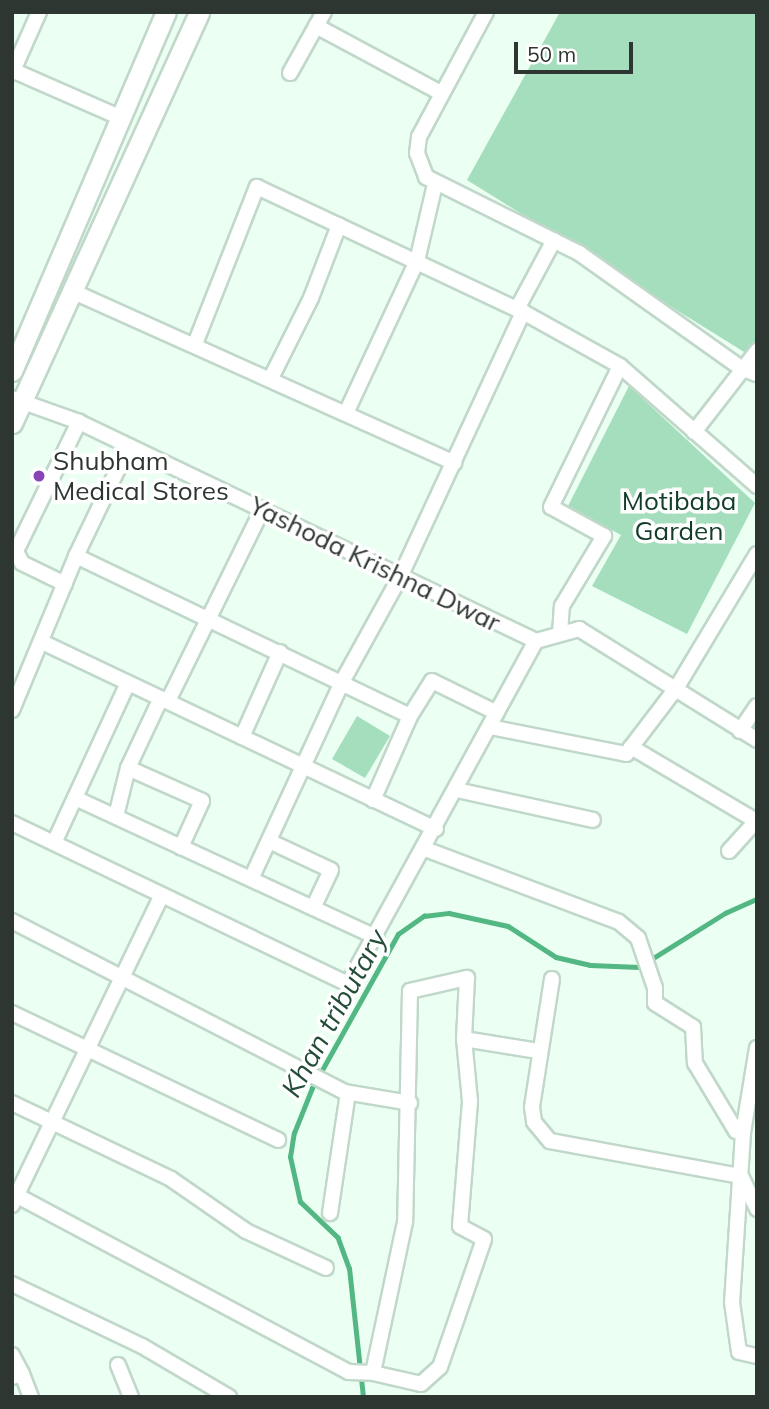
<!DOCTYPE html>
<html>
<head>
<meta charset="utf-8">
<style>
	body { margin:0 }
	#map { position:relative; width:769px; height:1409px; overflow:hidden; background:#ebfff2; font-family:Mulish,sans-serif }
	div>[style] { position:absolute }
	.green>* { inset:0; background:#a4debc }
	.stream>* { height:4.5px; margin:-2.25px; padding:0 2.25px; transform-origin:2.25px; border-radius:2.25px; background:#53b784 }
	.roads { filter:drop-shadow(2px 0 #c0d8c9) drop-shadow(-2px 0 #c0d8c9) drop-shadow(0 2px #c0d8c9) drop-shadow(0 -2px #c0d8c9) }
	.street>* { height:14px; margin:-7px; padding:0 7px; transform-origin:7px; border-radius:7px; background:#fff }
	.secondary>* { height:19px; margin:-9.5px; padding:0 9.5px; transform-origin:9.5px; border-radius:9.5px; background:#fff }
	.dots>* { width:19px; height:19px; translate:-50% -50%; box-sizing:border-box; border:4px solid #fff; border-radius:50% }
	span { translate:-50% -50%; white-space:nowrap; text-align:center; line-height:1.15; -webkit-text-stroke:7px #fff; paint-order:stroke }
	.poi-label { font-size:26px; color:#2d3631 }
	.left { translate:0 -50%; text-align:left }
	.park-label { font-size:26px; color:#123d28 }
	.street-label { font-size:26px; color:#2d3631 }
	.water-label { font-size:28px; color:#244d37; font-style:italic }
	.frame { position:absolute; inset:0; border:14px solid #2d3631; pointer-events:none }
	.scale { position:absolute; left:514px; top:42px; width:119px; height:32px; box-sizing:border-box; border:4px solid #2d3631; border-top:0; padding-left:9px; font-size:21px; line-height:24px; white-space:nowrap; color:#2d3631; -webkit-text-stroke:5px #fff; paint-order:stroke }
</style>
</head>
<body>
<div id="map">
	<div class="green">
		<div style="clip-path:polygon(560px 12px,757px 12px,757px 360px,467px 180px)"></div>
		<div style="clip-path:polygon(629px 386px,755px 503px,687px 634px,592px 586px,621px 535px,568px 506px)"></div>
		<div style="clip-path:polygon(357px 716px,390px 736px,365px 778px,332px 759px)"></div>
	</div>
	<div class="stream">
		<div style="left:363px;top:1397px;width:129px;rotate:-96.2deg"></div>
		<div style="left:349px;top:1269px;width:33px;rotate:-110deg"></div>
		<div style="left:338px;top:1238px;width:52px;rotate:-136.5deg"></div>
		<div style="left:300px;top:1202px;width:46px;rotate:-102.5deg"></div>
		<div style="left:290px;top:1157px;width:24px;rotate:-81deg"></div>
		<div style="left:294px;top:1133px;width:48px;rotate:-68.2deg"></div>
		<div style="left:312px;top:1088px;width:176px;rotate:-60.8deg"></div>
		<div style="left:398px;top:934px;width:32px;rotate:-35deg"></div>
		<div style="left:424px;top:916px;width:25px;rotate:-7deg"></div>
		<div style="left:449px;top:913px;width:60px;rotate:12.4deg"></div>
		<div style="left:508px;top:926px;width:57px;rotate:32.9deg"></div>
		<div style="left:556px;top:957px;width:35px;rotate:13deg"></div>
		<div style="left:590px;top:965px;width:49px;rotate:2.3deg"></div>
		<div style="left:639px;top:967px;width:102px;rotate:-32.1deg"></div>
		<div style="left:725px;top:913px;width:35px;rotate:-24deg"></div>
	</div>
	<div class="roads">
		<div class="street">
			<div style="left:486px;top:12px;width:142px;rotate:118.2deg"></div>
			<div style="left:419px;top:137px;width:16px;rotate:97deg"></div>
			<div style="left:417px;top:153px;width:26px;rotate:69deg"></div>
			<div style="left:426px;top:177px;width:171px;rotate:26.4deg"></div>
			<div style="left:579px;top:253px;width:199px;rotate:35.4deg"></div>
			<div style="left:741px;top:368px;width:17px;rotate:21deg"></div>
			<div style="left:316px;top:26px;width:142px;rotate:28.2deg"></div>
			<div style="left:12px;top:70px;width:117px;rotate:23.7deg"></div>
			<div style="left:12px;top:73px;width:67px;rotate:-66.1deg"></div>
			<div style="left:290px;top:73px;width:70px;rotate:-60.9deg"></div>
			<div style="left:74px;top:292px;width:417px;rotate:24.2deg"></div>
			<div style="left:517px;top:309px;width:78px;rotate:-61.8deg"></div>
			<div style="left:195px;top:344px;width:169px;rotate:-68.5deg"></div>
			<div style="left:257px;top:187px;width:294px;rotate:25.2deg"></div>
			<div style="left:523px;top:312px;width:111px;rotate:29.1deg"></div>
			<div style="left:620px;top:366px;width:182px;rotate:41.2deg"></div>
			<div style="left:271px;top:378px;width:89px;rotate:-63.4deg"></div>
			<div style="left:311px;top:298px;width:78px;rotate:-69deg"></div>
			<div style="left:12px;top:398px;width:71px;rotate:19.7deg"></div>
			<div style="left:79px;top:422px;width:507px;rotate:25.6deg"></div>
			<div style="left:347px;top:411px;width:166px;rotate:-65deg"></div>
			<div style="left:417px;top:261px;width:79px;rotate:-76.8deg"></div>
			<div style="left:694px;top:432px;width:103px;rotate:-52.1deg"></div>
			<div style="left:76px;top:556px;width:370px;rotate:25.6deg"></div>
			<div style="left:65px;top:584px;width:48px;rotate:-154deg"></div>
			<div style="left:22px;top:563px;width:13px;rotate:-117deg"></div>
			<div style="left:16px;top:551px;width:144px;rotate:-64deg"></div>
			<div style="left:560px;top:633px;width:27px;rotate:-86deg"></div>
			<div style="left:562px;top:606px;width:82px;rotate:-59deg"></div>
			<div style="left:604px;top:536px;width:60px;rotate:-151.3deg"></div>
			<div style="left:551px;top:507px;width:157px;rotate:-63.9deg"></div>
			<div style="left:42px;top:642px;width:436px;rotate:25.4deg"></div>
			<div style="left:168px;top:701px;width:213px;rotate:-63.8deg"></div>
			<div style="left:12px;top:710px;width:167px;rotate:-67.4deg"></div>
			<div style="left:76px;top:556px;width:122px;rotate:-64.3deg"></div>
			<div style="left:490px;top:727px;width:139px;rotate:11.2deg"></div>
			<div style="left:626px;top:754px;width:84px;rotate:-52.7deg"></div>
			<div style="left:677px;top:687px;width:155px;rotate:-59deg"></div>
			<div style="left:740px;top:731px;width:30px;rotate:-56deg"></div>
			<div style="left:242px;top:737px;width:93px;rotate:-65.9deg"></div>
			<div style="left:631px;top:747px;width:145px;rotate:30.6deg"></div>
			<div style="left:128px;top:768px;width:81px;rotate:24deg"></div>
			<div style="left:202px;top:801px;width:51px;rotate:114.5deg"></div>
			<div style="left:457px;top:790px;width:139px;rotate:12.4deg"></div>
			<div style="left:75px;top:798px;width:332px;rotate:24.8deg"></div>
			<div style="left:373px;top:800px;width:92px;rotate:-66.2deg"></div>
			<div style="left:410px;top:716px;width:41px;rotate:-57.8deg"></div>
			<div style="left:432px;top:681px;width:72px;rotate:26.2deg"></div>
			<div style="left:116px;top:816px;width:49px;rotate:-76deg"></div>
			<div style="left:128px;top:768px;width:77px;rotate:-64.8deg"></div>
			<div style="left:12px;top:823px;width:373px;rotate:25.6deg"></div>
			<div style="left:348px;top:984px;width:391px;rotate:-61.3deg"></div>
			<div style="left:536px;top:641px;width:45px;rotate:-15.6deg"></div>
			<div style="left:579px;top:629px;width:210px;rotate:31.9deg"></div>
			<div style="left:269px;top:841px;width:68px;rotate:25.1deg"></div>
			<div style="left:331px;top:870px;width:42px;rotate:115.3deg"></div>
			<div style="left:54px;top:843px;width:176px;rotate:-65.2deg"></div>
			<div style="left:425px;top:849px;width:207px;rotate:20.6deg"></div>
			<div style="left:619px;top:922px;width:25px;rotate:40deg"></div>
			<div style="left:638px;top:938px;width:53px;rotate:71.2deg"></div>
			<div style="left:655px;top:988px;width:15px;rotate:90deg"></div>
			<div style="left:655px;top:1003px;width:45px;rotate:32.3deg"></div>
			<div style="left:693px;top:1027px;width:36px;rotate:87deg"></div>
			<div style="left:695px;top:1063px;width:79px;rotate:58.9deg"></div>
			<div style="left:736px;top:1131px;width:7px;rotate:16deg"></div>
			<div style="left:729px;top:851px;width:42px;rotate:-47.9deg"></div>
			<div style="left:251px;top:879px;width:217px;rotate:-65.2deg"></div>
			<div style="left:342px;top:682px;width:122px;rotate:-61.1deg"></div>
			<div style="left:401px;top:575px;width:290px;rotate:-65.1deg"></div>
			<div style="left:12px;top:921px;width:374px;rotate:27.2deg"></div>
			<div style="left:345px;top:1092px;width:66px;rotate:9.6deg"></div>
			<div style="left:552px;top:979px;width:130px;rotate:98.9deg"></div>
			<div style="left:532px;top:1107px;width:15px;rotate:82deg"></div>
			<div style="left:534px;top:1122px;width:25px;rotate:50deg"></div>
			<div style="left:550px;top:1141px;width:194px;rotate:10.4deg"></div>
			<div style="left:741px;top:1176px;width:37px;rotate:64deg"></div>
			<div style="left:12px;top:1013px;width:295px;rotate:25.5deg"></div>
			<div style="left:464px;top:1039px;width:75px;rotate:9.2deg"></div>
			<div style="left:757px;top:1048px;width:86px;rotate:99.4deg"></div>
			<div style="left:743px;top:1133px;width:169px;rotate:93.7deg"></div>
			<div style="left:732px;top:1302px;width:50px;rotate:82deg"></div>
			<div style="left:739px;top:1352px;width:18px;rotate:13deg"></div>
			<div style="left:12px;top:1103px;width:176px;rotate:25.5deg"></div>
			<div style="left:171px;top:1179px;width:91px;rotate:34.7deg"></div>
			<div style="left:246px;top:1231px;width:88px;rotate:24.8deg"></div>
			<div style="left:12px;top:1193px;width:381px;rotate:28deg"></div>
			<div style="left:348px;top:1372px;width:25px;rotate:2deg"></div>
			<div style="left:373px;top:1373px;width:49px;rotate:12.9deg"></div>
			<div style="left:421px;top:1384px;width:25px;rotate:-42deg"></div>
			<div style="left:440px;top:1367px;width:135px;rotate:-71deg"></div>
			<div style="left:484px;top:1239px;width:27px;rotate:-152deg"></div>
			<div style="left:460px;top:1226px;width:125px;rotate:-85.4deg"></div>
			<div style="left:470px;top:1101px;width:62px;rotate:-95.5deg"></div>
			<div style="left:464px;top:1039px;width:61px;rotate:-87.2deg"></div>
			<div style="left:467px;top:978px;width:58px;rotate:167.2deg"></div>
			<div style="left:410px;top:991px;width:231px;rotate:91.2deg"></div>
			<div style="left:405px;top:1222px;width:154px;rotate:102deg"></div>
			<div style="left:12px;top:1205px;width:344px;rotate:-64.2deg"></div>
			<div style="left:330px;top:1213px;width:121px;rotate:-81.5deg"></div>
			<div style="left:12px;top:1284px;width:144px;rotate:25.5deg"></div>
			<div style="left:142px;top:1346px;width:101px;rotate:30.4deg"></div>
			<div style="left:12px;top:1355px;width:21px;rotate:62deg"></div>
			<div style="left:118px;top:1365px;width:35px;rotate:68deg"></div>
			<div style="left:12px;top:1377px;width:10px;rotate:-17deg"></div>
			<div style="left:22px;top:1374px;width:25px;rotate:69deg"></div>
		</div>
		<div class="secondary">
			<div style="left:12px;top:371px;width:391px;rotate:-66.8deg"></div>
			<div style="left:12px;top:423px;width:452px;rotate:-65.5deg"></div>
		</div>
	</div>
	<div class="dots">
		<div style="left:39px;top:476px;background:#8945b8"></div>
	</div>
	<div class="poi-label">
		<span class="left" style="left:53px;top:476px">Shubham<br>Medical Stores</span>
	</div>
	<div class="park-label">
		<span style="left:679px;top:516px">Motibaba<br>Garden</span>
	</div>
	<div class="street-label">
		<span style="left:375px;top:564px;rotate:26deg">Yashoda Krishna Dwar</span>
	</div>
	<div class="water-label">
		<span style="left:334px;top:1013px;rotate:-61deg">Khan tributary</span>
	</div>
	<div class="frame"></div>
	<div class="scale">50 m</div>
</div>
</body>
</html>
